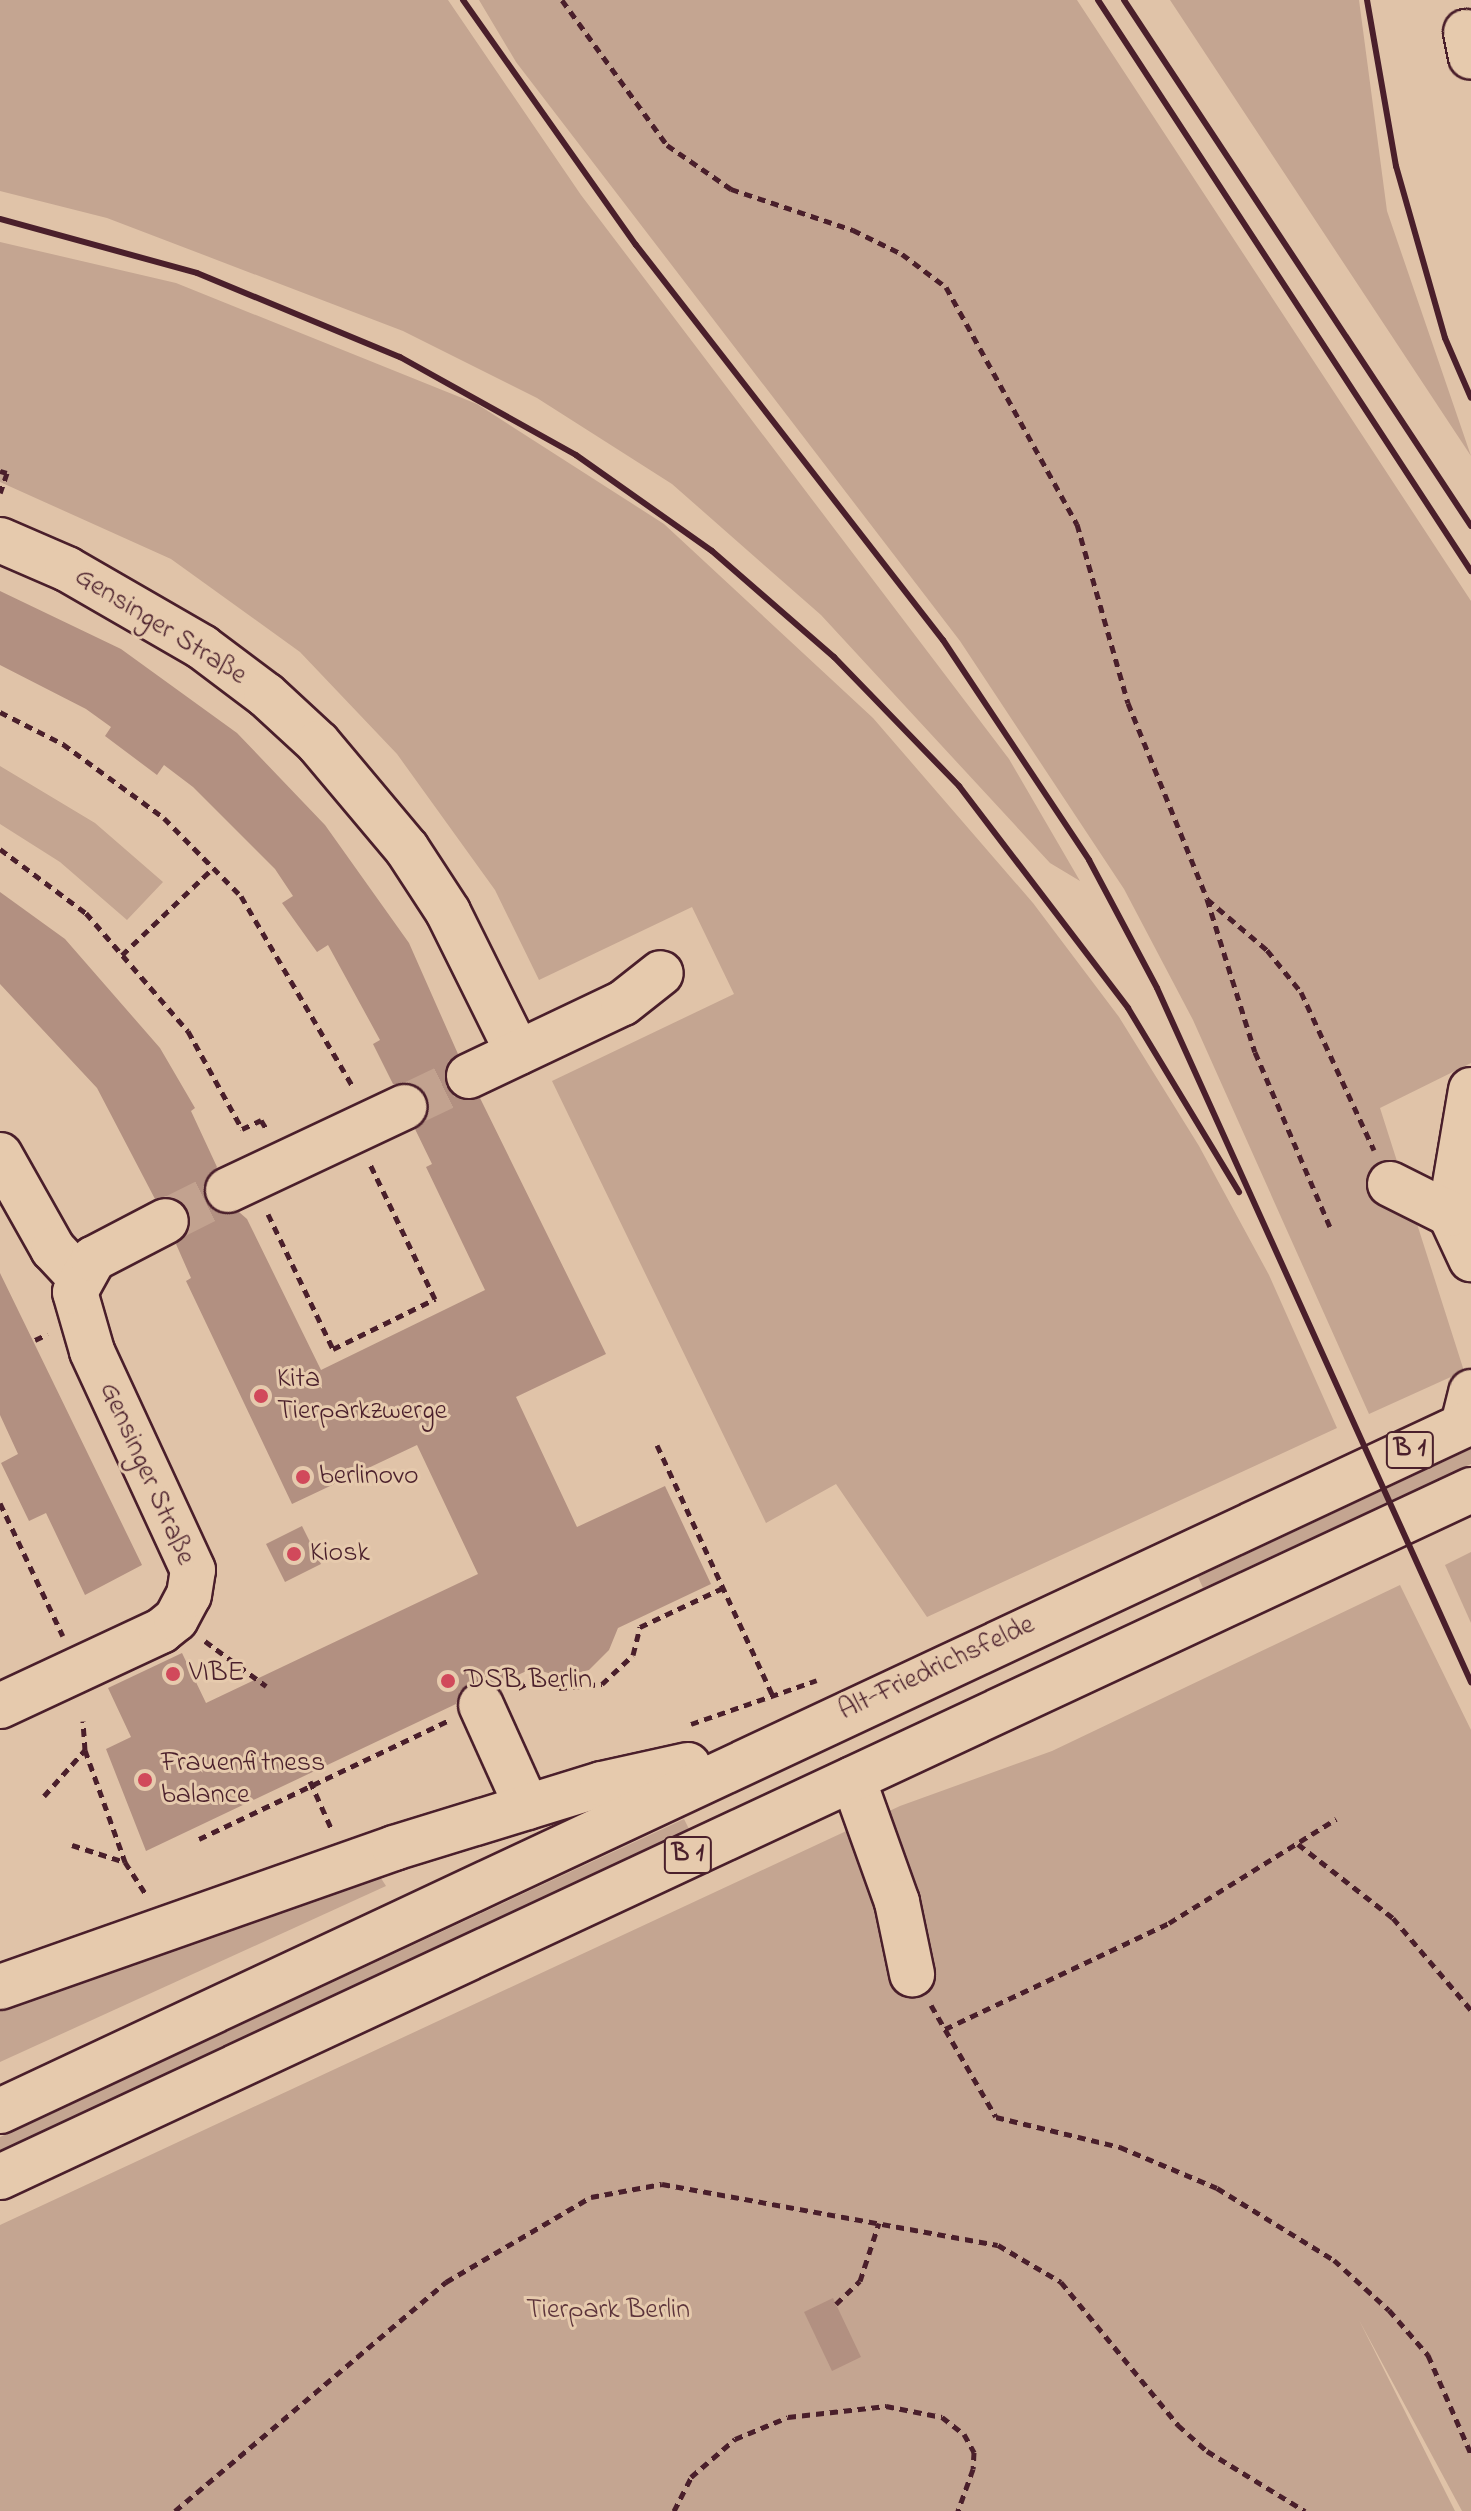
<!DOCTYPE html>
<html>
<head>
<meta charset="utf-8">
<style>
	body { margin:0 }
	#map { position:relative; width:1471px; height:2511px; overflow:hidden; background:#e0c3a8; font-family:"Indie Flower",sans-serif }
	div>[style] { position:absolute }
	.green>* { inset:0; background:#c4a591 }
	.building>* { inset:0; background:#b29081 }
	.minor-tunnel>* { height:44px; margin-top:-22px; transform-origin:0; background:repeating-linear-gradient(90deg,#c2a28f 0 44px,transparent 0 66px) }
	.path>* { height:5px; margin-top:-2.5px; transform-origin:0; background:repeating-linear-gradient(90deg,#4a1f2b 0 8px,transparent 0 14px) }
	.roads { filter:drop-shadow(2px 0 #4a1f2b) drop-shadow(-2px 0 #4a1f2b) drop-shadow(0 2px #4a1f2b) drop-shadow(0 -2px #4a1f2b) }
	.minor>* { height:44px; margin:-22px; padding:0 22px; transform-origin:22px; border-radius:22px; background:#e6caad }
	.major>* { height:44px; margin:-22px; padding:0 22px; transform-origin:22px; border-radius:22px; background:#e6caad }
	.rail>* { height:6px; margin:-3px; padding:0 3px; transform-origin:3px; border-radius:3px; background:#4a1f2b }
	.dots>* { width:22px; height:22px; translate:-50% -50%; box-sizing:border-box; border:4px solid #e6caad; border-radius:50% }
	span { translate:-50% -50%; white-space:nowrap; text-align:center; line-height:1.15; -webkit-text-stroke:6px #e6caad; paint-order:stroke }
	.shield-label span { padding:2px 6px; background:#e6caad; border:2px solid; border-radius:6px; -webkit-text-stroke-width:0 }
	.shield-label { font-size:26px; color:#4a1f2b; font-weight:700 }
	.street-label { font-size:28px; color:#4a1f2b }
	.poi-label { font-size:28px; color:#4a1f2b }
	.left { translate:0 -50%; text-align:left }
	.park-label { font-size:28px; color:#5c333a }
</style>
</head>
<body>
<div id="map">
	<div class="green">
		<div style="clip-path:polygon(0 0,448px 0,581px 195px,1009px 759px,1080px 881px,1050px 863px,821px 615px,672px 484px,537px 398px,403px 331px,107px 218px,0 191px)"></div>
		<div style="clip-path:polygon(479px 0,1077px 0,1471px 601px,1471px 1063px,1380px 1108px,1464px 1371px,1369px 1414px,1193px 1020px,1124px 889px,960px 641px,516px 62px)"></div>
		<div style="clip-path:polygon(1170px 0,1359px 0,1387px 211px,1471px 456px)"></div>
		<div style="clip-path:polygon(0 242px,176px 283px,477px 404px,664px 524px,873px 718px,1033px 903px,1119px 1017px,1199px 1146px,1269px 1275px,1337px 1428px,927px 1617px,836px 1484px,766px 1523px,552px 1081px,734px 994px,692px 907px,539px 980px,495px 890px,397px 754px,300px 652px,171px 559px,0 482px)"></div>
		<div style="clip-path:polygon(0 766px,95px 823px,163px 882px,127px 920px,60px 862px,0 824px)"></div>
		<div style="clip-path:polygon(1471px 1449px,1471px 1464px,1203px 1588px,1198px 1577px)"></div>
		<div style="clip-path:polygon(1471px 1552px,1471px 1623px,1445px 1565px)"></div>
		<div style="clip-path:polygon(1400px 1585px,1471px 1730px,1471px 2511px,1462px 2511px,1359px 2320px,1455px 2511px,0 2511px,0 2225px,900px 1806px,1052px 1751px)"></div>
		<div style="clip-path:polygon(684px 1819px,689px 1829px,0 2151px,0 2137px)"></div>
		<div style="clip-path:polygon(379px 1875px,386px 1886px,0 2062px,0 2007px)"></div>
	</div>
	<div class="building">
		<div style="clip-path:polygon(0 591px,121px 649px,237px 733px,325px 825px,409px 943px,458px 1054px,448px 1062px,446px 1086px,455px 1097px,480px 1098px,606px 1354px,516px 1397px,577px 1527px,665px 1486px,711px 1584px,618px 1628px,609px 1650px,589px 1670px,560px 1677px,533px 1668px,496px 1685px,471px 1682px,460px 1691px,456px 1704px,146px 1851px,106px 1749px,131px 1737px,108px 1688px,182px 1653px,206px 1703px,478px 1574px,417px 1445px,292px 1504px,186px 1281px,191px 1278px,176px 1244px,187px 1234px,188px 1209px,168px 1196px,155px 1199px,97px 1088px,0 984px,0 892px,65px 939px,160px 1048px,195px 1108px,191px 1111px,217px 1167px,203px 1187px,206px 1201px,214px 1211px,239px 1212px,247px 1219px,321px 1370px,485px 1290px,426px 1167px,432px 1164px,415px 1129px,425px 1121px,427px 1097px,418px 1086px,393px 1084px,373px 1044px,380px 1040px,328px 945px,317px 952px,282px 903px,293px 896px,275px 869px,193px 787px,164px 765px,157px 775px,105px 736px,111px 727px,86px 709px,0 665px)"></div>
		<div style="clip-path:polygon(0 1273px,142px 1565px,85px 1595px,46px 1513px,29px 1521px,1px 1463px,18px 1454px,0 1415px)"></div>
		<div style="clip-path:polygon(302px 1526px,321px 1564px,285px 1582px,266px 1544px)"></div>
		<div style="clip-path:polygon(833px 2298px,861px 2357px,832px 2371px,804px 2312px)"></div>
	</div>
	<div class="minor-tunnel">
		<div style="left:404px;top:1107px;width:72px;rotate:-25.5deg"></div>
		<div style="left:166px;top:1221px;width:69px;rotate:-26.6deg"></div>
	</div>
	<div class="path">
		<div style="left:562px;top:0;width:179px;rotate:54.1deg"></div>
		<div style="left:667px;top:145px;width:78px;rotate:34.5deg"></div>
		<div style="left:731px;top:189px;width:129px;rotate:18.6deg"></div>
		<div style="left:853px;top:230px;width:55px;rotate:26.1deg"></div>
		<div style="left:902px;top:254px;width:55px;rotate:36.9deg"></div>
		<div style="left:946px;top:287px;width:271px;rotate:61.1deg"></div>
		<div style="left:1077px;top:524px;width:186px;rotate:74.1deg"></div>
		<div style="left:1128px;top:703px;width:211px;rotate:68deg"></div>
		<div style="left:1207px;top:899px;width:79px;rotate:40.4deg"></div>
		<div style="left:1267px;top:950px;width:54px;rotate:51deg"></div>
		<div style="left:1301px;top:992px;width:174px;rotate:65.2deg"></div>
		<div style="left:0;top:471px;width:7px;rotate:16deg"></div>
		<div style="left:7px;top:473px;width:21px;rotate:109deg"></div>
		<div style="left:0;top:712px;width:71px;rotate:26.9deg"></div>
		<div style="left:63px;top:744px;width:125px;rotate:36.2deg"></div>
		<div style="left:164px;top:818px;width:110px;rotate:45.4deg"></div>
		<div style="left:241px;top:896px;width:221px;rotate:59.6deg"></div>
		<div style="left:0;top:849px;width:107px;rotate:36.7deg"></div>
		<div style="left:86px;top:913px;width:156px;rotate:49.2deg"></div>
		<div style="left:188px;top:1031px;width:112px;rotate:61.1deg"></div>
		<div style="left:242px;top:1129px;width:21px;rotate:-25deg"></div>
		<div style="left:261px;top:1120px;width:12px;rotate:59deg"></div>
		<div style="left:1207px;top:899px;width:160px;rotate:72.6deg"></div>
		<div style="left:1255px;top:1052px;width:190px;rotate:66.8deg"></div>
		<div style="left:122px;top:955px;width:126px;rotate:-43.7deg"></div>
		<div style="left:268px;top:1214px;width:150px;rotate:64.3deg"></div>
		<div style="left:333px;top:1349px;width:114px;rotate:-26.1deg"></div>
		<div style="left:435px;top:1299px;width:150px;rotate:-115.7deg"></div>
		<div style="left:35px;top:1340px;width:14px;rotate:-25deg"></div>
		<div style="left:657px;top:1445px;width:277px;rotate:65.2deg"></div>
		<div style="left:0;top:1503px;width:147px;rotate:64.7deg"></div>
		<div style="left:205px;top:1641px;width:76px;rotate:36.4deg"></div>
		<div style="left:518px;top:1688px;width:19px;rotate:-28deg"></div>
		<div style="left:535px;top:1679px;width:26px;rotate:21deg"></div>
		<div style="left:559px;top:1688px;width:43px;rotate:-5.3deg"></div>
		<div style="left:602px;top:1684px;width:42px;rotate:-43.1deg"></div>
		<div style="left:633px;top:1655px;width:29px;rotate:-76deg"></div>
		<div style="left:640px;top:1627px;width:92px;rotate:-25.2deg"></div>
		<div style="left:691px;top:1724px;width:133px;rotate:-19.2deg"></div>
		<div style="left:85px;top:1750px;width:119px;rotate:70.3deg"></div>
		<div style="left:310px;top:1781px;width:51px;rotate:65.9deg"></div>
		<div style="left:44px;top:1796px;width:62px;rotate:-48.3deg"></div>
		<div style="left:85px;top:1750px;width:29px;rotate:-94deg"></div>
		<div style="left:199px;top:1839px;width:275px;rotate:-25.4deg"></div>
		<div style="left:1298px;top:1844px;width:120px;rotate:37.9deg"></div>
		<div style="left:1393px;top:1918px;width:121px;rotate:49.7deg"></div>
		<div style="left:72px;top:1845px;width:56px;rotate:17.8deg"></div>
		<div style="left:125px;top:1862px;width:37px;rotate:57deg"></div>
		<div style="left:931px;top:2005px;width:129px;rotate:59.9deg"></div>
		<div style="left:996px;top:2117px;width:128px;rotate:13.6deg"></div>
		<div style="left:1120px;top:2147px;width:105px;rotate:22.9deg"></div>
		<div style="left:1217px;top:2188px;width:137px;rotate:31.6deg"></div>
		<div style="left:1334px;top:2260px;width:74px;rotate:42.3deg"></div>
		<div style="left:1389px;top:2310px;width:60px;rotate:49.1deg"></div>
		<div style="left:1428px;top:2355px;width:108px;rotate:66.5deg"></div>
		<div style="left:945px;top:2029px;width:248px;rotate:-25.3deg"></div>
		<div style="left:1169px;top:1923px;width:197px;rotate:-31.9deg"></div>
		<div style="left:836px;top:2304px;width:33px;rotate:-44deg"></div>
		<div style="left:860px;top:2281px;width:61px;rotate:-71.9deg"></div>
		<div style="left:175px;top:2511px;width:355px;rotate:-40.2deg"></div>
		<div style="left:446px;top:2282px;width:168px;rotate:-30.4deg"></div>
		<div style="left:591px;top:2197px;width:72px;rotate:-10.4deg"></div>
		<div style="left:662px;top:2184px;width:341px;rotate:10.3deg"></div>
		<div style="left:998px;top:2245px;width:73px;rotate:30.4deg"></div>
		<div style="left:1061px;top:2282px;width:185px;rotate:50.7deg"></div>
		<div style="left:1178px;top:2425px;width:39px;rotate:42deg"></div>
		<div style="left:1207px;top:2451px;width:115px;rotate:31.5deg"></div>
		<div style="left:674px;top:2511px;width:38px;rotate:-63deg"></div>
		<div style="left:691px;top:2477px;width:58px;rotate:-40.8deg"></div>
		<div style="left:735px;top:2439px;width:57px;rotate:-22.5deg"></div>
		<div style="left:788px;top:2417px;width:99px;rotate:-6.4deg"></div>
		<div style="left:886px;top:2406px;width:57px;rotate:11.1deg"></div>
		<div style="left:942px;top:2417px;width:28px;rotate:38deg"></div>
		<div style="left:964px;top:2434px;width:21px;rotate:61deg"></div>
		<div style="left:974px;top:2452px;width:17px;rotate:93deg"></div>
		<div style="left:973px;top:2469px;width:45px;rotate:109.7deg"></div>
	</div>
	<div class="roads">
		<div class="minor">
			<div style="left:1466px;top:32px;width:25px;rotate:79deg"></div>
			<div style="left:0;top:540px;width:73px;rotate:23.4deg"></div>
			<div style="left:67px;top:569px;width:156px;rotate:30deg"></div>
			<div style="left:202px;top:647px;width:80px;rotate:36.9deg"></div>
			<div style="left:266px;top:695px;width:71px;rotate:42.7deg"></div>
			<div style="left:318px;top:743px;width:138px;rotate:50deg"></div>
			<div style="left:407px;top:849px;width:75px;rotate:56.9deg"></div>
			<div style="left:448px;top:912px;width:157px;rotate:63.6deg"></div>
			<div style="left:469px;top:1076px;width:170px;rotate:-25.4deg"></div>
			<div style="left:623px;top:1003px;width:48px;rotate:-38.3deg"></div>
			<div style="left:1471px;top:1090px;width:126px;rotate:99.6deg"></div>
			<div style="left:1450px;top:1214px;width:50px;rotate:65deg"></div>
			<div style="left:0;top:1155px;width:108px;rotate:60.6deg"></div>
			<div style="left:53px;top:1249px;width:38px;rotate:47deg"></div>
			<div style="left:1390px;top:1184px;width:67px;rotate:26.6deg"></div>
			<div style="left:228px;top:1190px;width:195px;rotate:-25.2deg"></div>
			<div style="left:1463px;top:1425px;width:34px;rotate:-76deg"></div>
			<div style="left:481px;top:1705px;width:112px;rotate:65.7deg"></div>
			<div style="left:0;top:1706px;width:178px;rotate:-25deg"></div>
			<div style="left:161px;top:1631px;width:19px;rotate:-39deg"></div>
			<div style="left:176px;top:1619px;width:27px;rotate:-62deg"></div>
			<div style="left:189px;top:1595px;width:25px;rotate:-81deg"></div>
			<div style="left:193px;top:1570px;width:241px;rotate:-114.8deg"></div>
			<div style="left:92px;top:1351px;width:61px;rotate:-106.1deg"></div>
			<div style="left:75px;top:1292px;width:38px;rotate:-61deg"></div>
			<div style="left:93px;top:1259px;width:82px;rotate:-27.5deg"></div>
			<div style="left:853px;top:1779px;width:131px;rotate:70.3deg"></div>
			<div style="left:897px;top:1902px;width:74px;rotate:78.2deg"></div>
		</div>
		<div class="major">
			<div style="left:0;top:1987px;width:418px;rotate:-19.4deg"></div>
			<div style="left:394px;top:1848px;width:218px;rotate:-17.1deg"></div>
			<div style="left:602px;top:1784px;width:88px;rotate:-12.5deg"></div>
			<div style="left:0;top:2111px;width:1624px;rotate:-25.1deg"></div>
			<div style="left:0;top:2177px;width:1624px;rotate:-25.03deg"></div>
		</div>
	</div>
	<div class="rail">
		<div style="left:463px;top:0;width:300px;rotate:54.8deg"></div>
		<div style="left:636px;top:245px;width:500px;rotate:52.15deg"></div>
		<div style="left:943px;top:640px;width:264px;rotate:56.4deg"></div>
		<div style="left:1089px;top:860px;width:145px;rotate:62deg"></div>
		<div style="left:1157px;top:988px;width:762px;rotate:65.66deg"></div>
		<div style="left:1098px;top:0;width:682px;rotate:56.85deg"></div>
		<div style="left:1124px;top:0;width:630px;rotate:56.59deg"></div>
		<div style="left:1367px;top:0;width:169px;rotate:80.1deg"></div>
		<div style="left:1396px;top:166px;width:179px;rotate:74.1deg"></div>
		<div style="left:1445px;top:338px;width:65px;rotate:66.6deg"></div>
		<div style="left:0;top:219px;width:204px;rotate:15.3deg"></div>
		<div style="left:197px;top:273px;width:220px;rotate:22.5deg"></div>
		<div style="left:400px;top:357px;width:201px;rotate:29.1deg"></div>
		<div style="left:576px;top:455px;width:166px;rotate:35.2deg"></div>
		<div style="left:712px;top:551px;width:162px;rotate:41deg"></div>
		<div style="left:834px;top:657px;width:180px;rotate:45.9deg"></div>
		<div style="left:959px;top:786px;width:279px;rotate:52.7deg"></div>
		<div style="left:1128px;top:1008px;width:215px;rotate:58.9deg"></div>
	</div>
	<div class="dots">
		<div style="left:261px;top:1396px;background:#d1495b"></div>
		<div style="left:303px;top:1477px;background:#d1495b"></div>
		<div style="left:294px;top:1554px;background:#d1495b"></div>
		<div style="left:173px;top:1674px;background:#d1495b"></div>
		<div style="left:448px;top:1681px;background:#d1495b"></div>
		<div style="left:145px;top:1780px;background:#d1495b"></div>
	</div>
	<div class="shield-label">
		<span style="left:1410px;top:1450px">B 1</span>
		<span style="left:688px;top:1855px">B 1</span>
	</div>
	<div class="street-label">
		<span style="left:160px;top:627px;rotate:32deg">Gensinger Straße</span>
		<span style="left:146px;top:1474px;rotate:66deg">Gensinger Straße</span>
		<span style="left:937px;top:1669px;rotate:-25deg">Alt-Friedrichsfelde</span>
	</div>
	<div class="poi-label">
		<span class="left" style="left:277px;top:1396px">Kita<br>Tierparkzwerge</span>
		<span class="left" style="left:319px;top:1477px">berlinovo</span>
		<span class="left" style="left:310px;top:1554px">Kiosk</span>
		<span class="left" style="left:189px;top:1674px">VIBE</span>
		<span class="left" style="left:464px;top:1681px">DSB Berlin</span>
		<span class="left" style="left:161px;top:1780px">Frauenfitness<br>balance</span>
	</div>
	<div class="park-label">
		<span style="left:608px;top:2311px">Tierpark Berlin</span>
	</div>
</div>
</body>
</html>
